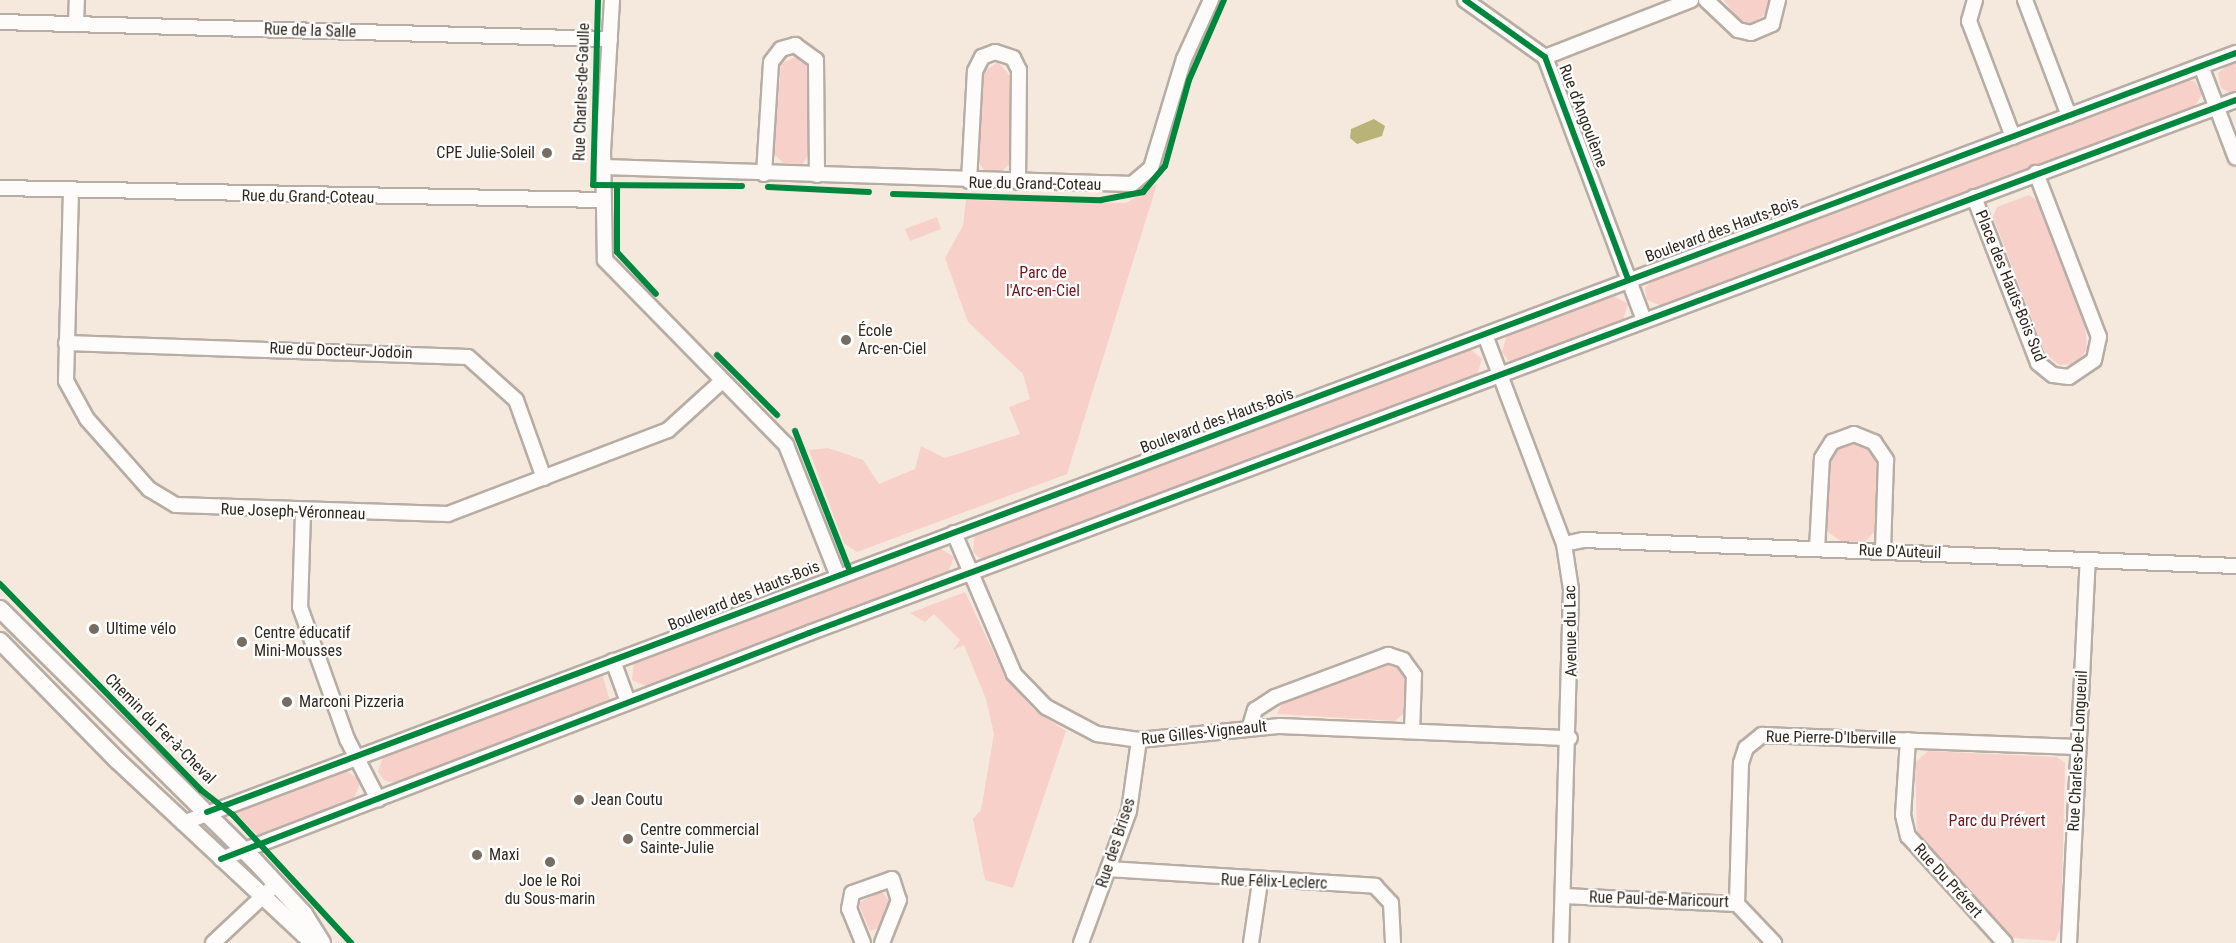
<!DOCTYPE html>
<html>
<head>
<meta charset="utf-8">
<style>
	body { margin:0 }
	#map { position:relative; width:2236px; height:943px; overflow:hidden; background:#f5e9de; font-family:"Roboto Condensed",sans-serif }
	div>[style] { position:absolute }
	.green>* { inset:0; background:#f6d0c9 }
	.water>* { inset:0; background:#bab378 }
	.roads { filter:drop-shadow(2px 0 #b7ada4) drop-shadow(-2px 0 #b7ada4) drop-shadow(0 2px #b7ada4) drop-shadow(0 -2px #b7ada4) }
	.minor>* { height:14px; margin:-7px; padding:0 7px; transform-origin:7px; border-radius:7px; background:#fefcfa }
	.tertiary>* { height:16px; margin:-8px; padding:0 8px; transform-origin:8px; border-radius:8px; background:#fefcfa }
	.cycleway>* { height:6px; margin:-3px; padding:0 3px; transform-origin:3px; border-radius:3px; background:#00873e }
	.dots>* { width:16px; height:16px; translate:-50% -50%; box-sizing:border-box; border:3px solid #fff; border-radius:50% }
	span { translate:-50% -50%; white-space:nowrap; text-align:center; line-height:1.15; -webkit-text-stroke:4.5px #fff; paint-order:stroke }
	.street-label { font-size:16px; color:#31281e }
	.poi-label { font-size:16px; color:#31281e }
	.right { translate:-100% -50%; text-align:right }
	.left { translate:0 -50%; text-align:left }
	.park-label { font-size:16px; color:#75121a }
</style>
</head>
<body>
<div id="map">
	<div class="green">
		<div style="clip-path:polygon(1724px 0,1768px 0,1770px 10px,1751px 25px,1737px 18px)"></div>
		<div style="clip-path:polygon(799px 55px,808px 67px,808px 155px,802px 165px,785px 165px,774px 154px,781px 64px)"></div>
		<div style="clip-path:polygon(2236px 58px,2236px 94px,2231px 93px,2221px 88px,2218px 73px)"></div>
		<div style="clip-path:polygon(998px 62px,1012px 78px,1010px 164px,999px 173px,985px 171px,979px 163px,982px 73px)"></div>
		<div style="clip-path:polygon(2182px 78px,2195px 82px,2202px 94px,2192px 111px,1664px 307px,1647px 300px,1645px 288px,1656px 276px)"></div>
		<div style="clip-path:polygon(1157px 184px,1067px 474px,857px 552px,844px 543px,809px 450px,828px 448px,863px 460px,879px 484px,915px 469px,921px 446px,945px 458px,1020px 434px,1009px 407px,1030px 399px,1023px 374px,968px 322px,945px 258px,963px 226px,966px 200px,1126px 203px)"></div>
		<div style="clip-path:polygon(2029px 195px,2038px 202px,2085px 326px,2087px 349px,2075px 364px,2059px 365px,2045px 353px,1993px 217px,1997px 207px)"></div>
		<div style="clip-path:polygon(937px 217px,941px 229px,910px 241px,905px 229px)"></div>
		<div style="clip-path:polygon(1610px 294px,1628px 304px,1622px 323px,1523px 360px,1509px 361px,1502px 352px,1508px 331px)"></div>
		<div style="clip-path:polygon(1468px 347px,1482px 359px,1476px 378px,983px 561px,973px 552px,975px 533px)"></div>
		<div style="clip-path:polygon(1859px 443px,1869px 449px,1878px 468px,1874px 532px,1865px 542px,1841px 541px,1826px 531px,1828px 462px,1841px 445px)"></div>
		<div style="clip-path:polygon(938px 547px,954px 557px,947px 576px,651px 688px,632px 680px,634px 660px)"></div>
		<div style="clip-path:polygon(965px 592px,1006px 679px,1034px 710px,1066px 731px,1013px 888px,985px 880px,973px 819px,981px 810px,994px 734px,986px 699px,964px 645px,953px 650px,960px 640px,934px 614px,925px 622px,910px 613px)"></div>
		<div style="clip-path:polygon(1385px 663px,1399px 666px,1407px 679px,1404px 713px,1395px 721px,1277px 714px,1283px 702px)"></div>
		<div style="clip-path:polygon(602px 674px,610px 701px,605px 705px,398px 783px,385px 781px,378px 772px,384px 753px)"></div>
		<div style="clip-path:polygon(1928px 751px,2057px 757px,2065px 763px,2061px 927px,2055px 941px,2013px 938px,1917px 833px,1915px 763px)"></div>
		<div style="clip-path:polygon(344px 769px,361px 781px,354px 798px,259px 837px,233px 810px)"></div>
		<div style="clip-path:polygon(882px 891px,889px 901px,878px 928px,870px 931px,858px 903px)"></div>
	</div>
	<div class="water">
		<div style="clip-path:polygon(1374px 119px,1385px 126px,1382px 136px,1357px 144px,1350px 138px,1351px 129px)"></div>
	</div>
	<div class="roads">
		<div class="minor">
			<div style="left:612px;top:0;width:150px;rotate:93.4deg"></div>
			<div style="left:603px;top:150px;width:110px;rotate:89deg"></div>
			<div style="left:605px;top:260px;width:259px;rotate:45.6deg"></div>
			<div style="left:786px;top:445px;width:139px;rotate:68.4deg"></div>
			<div style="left:1465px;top:0;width:98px;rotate:35.5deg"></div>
			<div style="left:1545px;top:57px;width:281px;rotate:69.4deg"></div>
			<div style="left:1706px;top:0;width:44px;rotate:43.2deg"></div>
			<div style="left:1738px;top:30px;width:13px;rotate:13deg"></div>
			<div style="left:1751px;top:33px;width:23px;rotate:-23deg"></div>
			<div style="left:1772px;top:24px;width:25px;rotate:-76deg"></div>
			<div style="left:1975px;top:0;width:22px;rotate:106deg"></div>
			<div style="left:1969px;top:21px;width:124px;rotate:69.2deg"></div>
			<div style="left:2025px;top:0;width:124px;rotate:69.2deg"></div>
			<div style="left:0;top:22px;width:610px;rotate:1.6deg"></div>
			<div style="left:76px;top:24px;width:24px;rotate:-88deg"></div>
			<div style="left:1545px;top:57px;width:157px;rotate:-21.3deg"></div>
			<div style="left:2201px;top:66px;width:98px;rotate:69.2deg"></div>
			<div style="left:603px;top:167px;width:529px;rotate:1.84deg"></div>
			<div style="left:1132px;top:184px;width:25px;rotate:-40deg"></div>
			<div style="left:1151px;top:168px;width:114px;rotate:-73.2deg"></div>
			<div style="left:1184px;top:59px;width:65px;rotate:-65.4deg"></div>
			<div style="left:764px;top:174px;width:112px;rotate:-86.4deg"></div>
			<div style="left:771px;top:62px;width:16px;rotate:-52deg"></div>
			<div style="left:781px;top:49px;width:15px;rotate:-16deg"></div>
			<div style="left:795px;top:45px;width:26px;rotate:36deg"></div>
			<div style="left:816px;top:60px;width:115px;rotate:89.5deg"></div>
			<div style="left:969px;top:181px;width:110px;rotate:-86.9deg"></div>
			<div style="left:975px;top:71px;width:16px;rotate:-63deg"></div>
			<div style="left:982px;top:57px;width:14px;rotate:-21deg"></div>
			<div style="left:995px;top:52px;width:19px;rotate:18deg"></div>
			<div style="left:1013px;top:58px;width:13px;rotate:63deg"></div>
			<div style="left:1019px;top:70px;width:112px;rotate:90.5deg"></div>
			<div style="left:0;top:188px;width:603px;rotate:1.14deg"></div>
			<div style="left:71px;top:190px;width:191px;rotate:91.5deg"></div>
			<div style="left:66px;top:381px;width:43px;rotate:61.1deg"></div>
			<div style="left:87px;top:419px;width:94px;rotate:48.5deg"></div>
			<div style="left:149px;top:489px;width:31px;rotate:31deg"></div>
			<div style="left:176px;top:505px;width:272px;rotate:1.9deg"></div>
			<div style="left:448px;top:514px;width:235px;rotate:-20.9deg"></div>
			<div style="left:668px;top:430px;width:73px;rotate:-42.2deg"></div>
			<div style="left:1974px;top:197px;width:178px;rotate:68.9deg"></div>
			<div style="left:2038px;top:363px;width:19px;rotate:39deg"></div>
			<div style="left:2053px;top:375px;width:16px;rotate:7deg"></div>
			<div style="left:2069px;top:377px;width:30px;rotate:-34deg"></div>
			<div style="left:2094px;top:360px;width:24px;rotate:-78deg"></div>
			<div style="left:2099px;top:337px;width:176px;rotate:-111deg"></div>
			<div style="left:1485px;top:335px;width:223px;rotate:69.3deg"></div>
			<div style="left:1564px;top:544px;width:46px;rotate:81.2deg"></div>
			<div style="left:1571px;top:589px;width:354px;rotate:91.6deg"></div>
			<div style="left:66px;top:343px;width:402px;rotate:2deg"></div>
			<div style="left:468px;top:357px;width:64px;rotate:41.9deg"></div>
			<div style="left:516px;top:400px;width:83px;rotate:70.3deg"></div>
			<div style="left:303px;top:513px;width:94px;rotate:91.8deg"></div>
			<div style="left:300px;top:607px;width:140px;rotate:70.4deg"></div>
			<div style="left:347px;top:739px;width:68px;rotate:62.7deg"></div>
			<div style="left:954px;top:533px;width:153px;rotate:66.9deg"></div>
			<div style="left:1014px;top:674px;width:46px;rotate:45.9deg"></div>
			<div style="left:1046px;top:707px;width:58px;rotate:27.9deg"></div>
			<div style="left:1097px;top:734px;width:42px;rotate:8.1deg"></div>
			<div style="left:1139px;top:740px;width:142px;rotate:-5.7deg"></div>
			<div style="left:1280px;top:726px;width:290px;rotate:2.4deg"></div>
			<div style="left:1564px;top:544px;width:19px;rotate:-12deg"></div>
			<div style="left:1583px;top:540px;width:654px;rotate:2.28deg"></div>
			<div style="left:1817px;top:549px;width:91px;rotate:-86.9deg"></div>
			<div style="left:1822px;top:458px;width:19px;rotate:-58deg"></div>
			<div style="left:1832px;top:442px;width:23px;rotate:-20deg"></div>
			<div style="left:1854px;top:434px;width:22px;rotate:22deg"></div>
			<div style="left:1874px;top:442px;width:22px;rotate:56deg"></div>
			<div style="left:1886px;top:460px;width:91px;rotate:91.9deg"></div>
			<div style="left:613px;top:661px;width:44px;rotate:69.9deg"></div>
			<div style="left:1250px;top:726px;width:17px;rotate:-73deg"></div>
			<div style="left:1255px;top:710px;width:24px;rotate:-33deg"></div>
			<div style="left:1275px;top:697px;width:121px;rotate:-20.4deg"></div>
			<div style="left:1388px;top:655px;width:16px;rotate:18deg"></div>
			<div style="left:1403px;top:660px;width:19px;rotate:54deg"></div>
			<div style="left:1414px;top:675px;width:56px;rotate:92deg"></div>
			<div style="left:1908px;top:740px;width:75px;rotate:93.8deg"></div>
			<div style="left:1903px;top:815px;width:22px;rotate:77deg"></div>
			<div style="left:1908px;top:836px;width:144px;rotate:47.8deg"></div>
			<div style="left:183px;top:823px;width:2193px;rotate:-20.56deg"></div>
			<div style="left:221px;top:859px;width:630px;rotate:-21.02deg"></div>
			<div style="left:809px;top:633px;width:1523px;rotate:-20.48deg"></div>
			<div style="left:1108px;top:869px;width:268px;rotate:3.6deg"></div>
			<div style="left:1375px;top:886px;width:23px;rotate:47deg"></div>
			<div style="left:1391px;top:903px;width:40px;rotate:87.1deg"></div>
			<div style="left:1563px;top:896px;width:174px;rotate:2.6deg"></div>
			<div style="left:1737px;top:904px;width:54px;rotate:46.5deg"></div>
			<div style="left:1737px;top:904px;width:141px;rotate:-88.4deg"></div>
			<div style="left:1741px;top:763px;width:16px;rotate:-72deg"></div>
			<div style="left:1746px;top:748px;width:21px;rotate:-39deg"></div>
			<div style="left:1762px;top:735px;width:315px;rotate:2.2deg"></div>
			<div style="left:213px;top:943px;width:86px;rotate:-43.1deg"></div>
			<div style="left:863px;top:943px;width:37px;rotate:-112deg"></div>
			<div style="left:849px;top:909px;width:16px;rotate:-79deg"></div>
			<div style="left:852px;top:893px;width:42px;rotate:-19.3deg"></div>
			<div style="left:892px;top:879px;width:22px;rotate:72deg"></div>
			<div style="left:899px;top:900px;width:46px;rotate:111.6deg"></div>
			<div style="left:1081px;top:943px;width:140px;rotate:-70deg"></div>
			<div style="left:1129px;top:811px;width:72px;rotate:-82deg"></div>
			<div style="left:1251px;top:943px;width:62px;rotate:-81.6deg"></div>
			<div style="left:2069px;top:943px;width:383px;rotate:-87.2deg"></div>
		</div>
		<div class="tertiary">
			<div style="left:0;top:609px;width:357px;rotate:44.7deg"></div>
			<div style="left:254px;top:860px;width:74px;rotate:47.2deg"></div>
			<div style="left:304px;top:914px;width:34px;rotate:58deg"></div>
			<div style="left:0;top:641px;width:168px;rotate:45.5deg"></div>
			<div style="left:118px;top:761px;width:267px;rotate:43deg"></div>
		</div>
	</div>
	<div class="cycleway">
		<div style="left:598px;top:0;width:185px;rotate:91.5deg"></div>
		<div style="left:593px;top:185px;width:149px;rotate:0.4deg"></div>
		<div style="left:1465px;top:0;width:98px;rotate:35.5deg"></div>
		<div style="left:1545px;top:57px;width:237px;rotate:69.5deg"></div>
		<div style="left:617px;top:186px;width:66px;rotate:90deg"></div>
		<div style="left:617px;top:252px;width:57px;rotate:47.1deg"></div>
		<div style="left:768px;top:187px;width:101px;rotate:2.8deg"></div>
		<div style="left:893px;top:194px;width:208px;rotate:1.7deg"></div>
		<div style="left:1101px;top:200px;width:43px;rotate:-10.8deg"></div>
		<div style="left:1143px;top:192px;width:34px;rotate:-50deg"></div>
		<div style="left:1165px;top:166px;width:89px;rotate:-74.4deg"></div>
		<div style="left:1189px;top:80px;width:87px;rotate:-66.4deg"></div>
		<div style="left:717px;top:355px;width:85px;rotate:45deg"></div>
		<div style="left:795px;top:431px;width:148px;rotate:68.6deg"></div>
		<div style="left:0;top:584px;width:288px;rotate:45.7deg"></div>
		<div style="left:201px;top:790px;width:41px;rotate:38deg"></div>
		<div style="left:233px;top:815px;width:174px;rotate:47.3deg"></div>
		<div style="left:207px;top:812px;width:2166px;rotate:-20.51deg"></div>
		<div style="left:221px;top:859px;width:630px;rotate:-21.02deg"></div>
		<div style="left:809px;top:633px;width:1523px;rotate:-20.48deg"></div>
	</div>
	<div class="dots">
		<div style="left:547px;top:153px;background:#766c61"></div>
		<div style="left:846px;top:340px;background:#766c61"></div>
		<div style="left:94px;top:629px;background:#766c61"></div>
		<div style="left:242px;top:642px;background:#766c61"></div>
		<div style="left:287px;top:702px;background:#766c61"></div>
		<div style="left:579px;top:800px;background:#766c61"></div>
		<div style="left:628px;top:839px;background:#766c61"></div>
		<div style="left:477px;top:855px;background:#766c61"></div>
		<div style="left:550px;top:862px;background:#766c61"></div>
	</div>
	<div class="street-label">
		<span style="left:310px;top:31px;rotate:2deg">Rue de la Salle</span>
		<span style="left:582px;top:92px;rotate:-88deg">Rue Charles-de-Gaulle</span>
		<span style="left:1583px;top:116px;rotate:69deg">Rue d'Angoulème</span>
		<span style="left:1035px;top:184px;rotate:1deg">Rue du Grand-Coteau</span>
		<span style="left:308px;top:197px;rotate:1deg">Rue du Grand-Coteau</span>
		<span style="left:1722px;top:230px;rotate:-20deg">Boulevard des Hauts-Bois</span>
		<span style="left:2010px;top:286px;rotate:68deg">Place des Hauts-Bois Sud</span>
		<span style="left:341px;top:351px;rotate:2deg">Rue du Docteur-Jodoin</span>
		<span style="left:1217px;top:421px;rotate:-20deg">Boulevard des Hauts-Bois</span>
		<span style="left:293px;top:512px;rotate:2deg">Rue Joseph-Véronneau</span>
		<span style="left:1900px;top:552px;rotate:2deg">Rue D'Auteuil</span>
		<span style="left:744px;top:596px;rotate:-22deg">Boulevard des Hauts-Bois</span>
		<span style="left:1571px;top:631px;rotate:-91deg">Avenue du Lac</span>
		<span style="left:160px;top:729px;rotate:45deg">Chemin du Fer-à-Cheval</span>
		<span style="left:1204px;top:733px;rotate:-6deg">Rue Gilles-Vigneault</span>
		<span style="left:1831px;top:738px;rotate:1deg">Rue Pierre-D'Iberville</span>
		<span style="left:2078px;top:751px;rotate:-87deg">Rue Charles-De-Longueuil</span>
		<span style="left:1116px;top:843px;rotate:-72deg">Rue des Brises</span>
		<span style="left:1948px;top:881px;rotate:48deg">Rue Du Prévert</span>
		<span style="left:1274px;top:882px;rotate:2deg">Rue Félix-Leclerc</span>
		<span style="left:1659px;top:900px;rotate:2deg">Rue Paul-de-Maricourt</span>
	</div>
	<div class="poi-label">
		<span class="right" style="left:535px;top:153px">CPE Julie-Soleil</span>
		<span class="left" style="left:858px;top:340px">École<br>Arc-en-Ciel</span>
		<span class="left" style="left:106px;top:629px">Ultime vélo</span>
		<span class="left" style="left:254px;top:642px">Centre éducatif<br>Mini-Mousses</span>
		<span class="left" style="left:299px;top:702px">Marconi Pizzeria</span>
		<span class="left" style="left:591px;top:800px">Jean Coutu</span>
		<span class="left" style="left:640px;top:839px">Centre commercial<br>Sainte-Julie</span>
		<span class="left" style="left:489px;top:855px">Maxi</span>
		<span style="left:550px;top:890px">Joe le Roi<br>du Sous-marin</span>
	</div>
	<div class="park-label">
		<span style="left:1043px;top:282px">Parc de<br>l'Arc-en-Ciel</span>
		<span style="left:1997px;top:821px">Parc du Prévert</span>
	</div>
</div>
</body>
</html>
